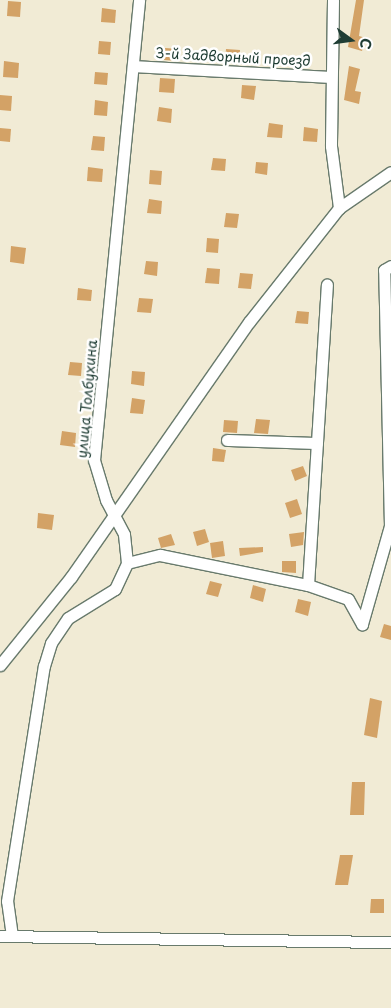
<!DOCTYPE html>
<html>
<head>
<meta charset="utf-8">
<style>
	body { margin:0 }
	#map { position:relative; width:391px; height:1008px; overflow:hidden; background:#f1ebd5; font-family:"Playpen Sans",sans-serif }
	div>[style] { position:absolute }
	.building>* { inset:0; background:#d3a266 }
	.roads { filter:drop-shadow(1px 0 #687a6c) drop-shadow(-1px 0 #687a6c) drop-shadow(0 1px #687a6c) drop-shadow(0 -1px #687a6c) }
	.minor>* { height:11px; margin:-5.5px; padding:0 5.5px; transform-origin:5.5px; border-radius:5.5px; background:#fff }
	span { translate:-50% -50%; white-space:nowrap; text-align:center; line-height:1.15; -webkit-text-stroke:5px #fff; paint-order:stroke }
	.street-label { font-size:14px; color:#1f3d34 }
	.north { position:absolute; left:326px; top:15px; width:50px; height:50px; -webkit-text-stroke:4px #fff; paint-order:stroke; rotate:104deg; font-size:14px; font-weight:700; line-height:20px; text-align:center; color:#1f3d34 }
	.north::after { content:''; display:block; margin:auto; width:18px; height:22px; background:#1f3d34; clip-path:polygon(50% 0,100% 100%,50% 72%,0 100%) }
</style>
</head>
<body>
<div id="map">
	<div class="building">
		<div style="clip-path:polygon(356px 0,364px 0,359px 36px,366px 38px,362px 51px,348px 47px)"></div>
		<div style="clip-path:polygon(8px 1px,21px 2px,20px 17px,7px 16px)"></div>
		<div style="clip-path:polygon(102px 8px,116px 10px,115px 23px,101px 22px)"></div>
		<div style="clip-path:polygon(99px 41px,111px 42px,110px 55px,98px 54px)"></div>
		<div style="clip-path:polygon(165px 48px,179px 49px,178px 61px,164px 60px)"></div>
		<div style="clip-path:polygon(226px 49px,240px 50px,239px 63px,225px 62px)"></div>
		<div style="clip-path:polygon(4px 61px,19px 63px,18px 78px,3px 77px)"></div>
		<div style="clip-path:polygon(349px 66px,360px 69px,355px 91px,361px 92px,359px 104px,344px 100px)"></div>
		<div style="clip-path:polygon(95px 72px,108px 73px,107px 85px,94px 84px)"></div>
		<div style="clip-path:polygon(160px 78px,175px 79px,174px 93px,159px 92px)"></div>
		<div style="clip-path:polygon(242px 85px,256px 86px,254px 100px,241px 98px)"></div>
		<div style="clip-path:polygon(0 95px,12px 96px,11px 111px,0 110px)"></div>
		<div style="clip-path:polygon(95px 100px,108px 102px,107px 116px,94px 115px)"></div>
		<div style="clip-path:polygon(159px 107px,172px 109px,171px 123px,157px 121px)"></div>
		<div style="clip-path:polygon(269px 123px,283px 125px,282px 138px,267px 137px)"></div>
		<div style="clip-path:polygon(304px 127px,318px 129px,317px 142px,303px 141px)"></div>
		<div style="clip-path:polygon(0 128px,11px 129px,10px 142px,0 141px)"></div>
		<div style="clip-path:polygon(93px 136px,105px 137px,104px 151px,91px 150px)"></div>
		<div style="clip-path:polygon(213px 158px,226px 159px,225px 171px,211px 170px)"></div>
		<div style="clip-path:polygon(256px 162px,268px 163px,267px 175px,255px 173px)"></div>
		<div style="clip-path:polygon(88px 167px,103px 169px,102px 182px,87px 181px)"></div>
		<div style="clip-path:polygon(150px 170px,162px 171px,161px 185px,149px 184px)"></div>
		<div style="clip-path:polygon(149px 199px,162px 201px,161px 214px,147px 213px)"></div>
		<div style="clip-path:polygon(226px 213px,239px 214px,237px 228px,224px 227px)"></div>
		<div style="clip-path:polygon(207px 238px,219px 239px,218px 253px,206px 252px)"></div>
		<div style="clip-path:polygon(11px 246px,26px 248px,24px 264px,10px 262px)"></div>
		<div style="clip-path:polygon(146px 261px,158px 262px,157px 276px,144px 274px)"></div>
		<div style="clip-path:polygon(207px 268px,220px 269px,219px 284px,205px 283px)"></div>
		<div style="clip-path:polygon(240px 273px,253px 274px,251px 289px,238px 288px)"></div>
		<div style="clip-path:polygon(78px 288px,92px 290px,91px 301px,77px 300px)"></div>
		<div style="clip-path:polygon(139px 298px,153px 299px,151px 313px,137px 312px)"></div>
		<div style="clip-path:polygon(297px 311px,309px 312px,308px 324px,295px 323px)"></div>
		<div style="clip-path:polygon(70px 362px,82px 363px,81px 376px,68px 375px)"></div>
		<div style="clip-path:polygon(132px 371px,145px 372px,144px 386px,131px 384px)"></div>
		<div style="clip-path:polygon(132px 398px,145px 400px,143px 414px,130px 413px)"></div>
		<div style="clip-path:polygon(256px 419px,270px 420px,268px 434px,254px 433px)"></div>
		<div style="clip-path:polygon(224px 420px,238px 421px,237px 433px,223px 432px)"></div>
		<div style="clip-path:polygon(62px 431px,76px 433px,75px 447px,60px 445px)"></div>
		<div style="clip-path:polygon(213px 448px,226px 450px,224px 462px,212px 461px)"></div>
		<div style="clip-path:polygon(303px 466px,307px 476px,295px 481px,291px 470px)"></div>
		<div style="clip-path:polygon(297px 499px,302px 514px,290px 518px,285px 503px)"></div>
		<div style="clip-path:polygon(38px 513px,54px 515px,52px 530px,37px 528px)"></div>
		<div style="clip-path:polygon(205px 529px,209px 542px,197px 546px,193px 532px)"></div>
		<div style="clip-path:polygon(304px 532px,303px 545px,291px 547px,289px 534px)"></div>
		<div style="clip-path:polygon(171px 534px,175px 545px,161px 548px,158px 538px)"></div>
		<div style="clip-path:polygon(223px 541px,225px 556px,212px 558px,210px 543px)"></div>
		<div style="clip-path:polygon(263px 547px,263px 552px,240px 556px,239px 548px)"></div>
		<div style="clip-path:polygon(282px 561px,296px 561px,296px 573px,282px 572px)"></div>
		<div style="clip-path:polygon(210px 581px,222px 584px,218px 597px,206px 594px)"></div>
		<div style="clip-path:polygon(253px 585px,266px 589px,263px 602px,250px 598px)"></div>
		<div style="clip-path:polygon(298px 599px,311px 602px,308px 616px,295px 612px)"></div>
		<div style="clip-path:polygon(384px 624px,391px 626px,391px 640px,380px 637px)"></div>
		<div style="clip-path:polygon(370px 698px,382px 701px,377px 738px,364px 735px)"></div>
		<div style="clip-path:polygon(352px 782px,365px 782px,364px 815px,350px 815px)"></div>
		<div style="clip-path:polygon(340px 855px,353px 855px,348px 885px,335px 885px)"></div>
		<div style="clip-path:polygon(371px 899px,384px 899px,384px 913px,370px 913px)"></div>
	</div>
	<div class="roads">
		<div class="minor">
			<div style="left:333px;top:0;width:146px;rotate:90.8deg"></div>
			<div style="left:331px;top:146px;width:63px;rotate:82.6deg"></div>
			<div style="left:133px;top:66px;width:197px;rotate:3.2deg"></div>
			<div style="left:227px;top:440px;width:90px;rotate:1.9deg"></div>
			<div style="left:127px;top:563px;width:34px;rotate:-14deg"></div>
			<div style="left:160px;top:555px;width:151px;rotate:11.5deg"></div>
			<div style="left:308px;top:585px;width:301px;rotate:-86.4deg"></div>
			<div style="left:308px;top:585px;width:42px;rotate:19.3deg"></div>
			<div style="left:348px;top:599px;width:29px;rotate:61deg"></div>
			<div style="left:362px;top:624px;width:102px;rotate:-74.1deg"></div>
			<div style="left:390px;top:526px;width:256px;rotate:-91.3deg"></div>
			<div style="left:384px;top:270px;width:8px;rotate:-30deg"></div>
			<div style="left:0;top:665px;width:113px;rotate:-51.1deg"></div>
			<div style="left:71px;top:577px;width:311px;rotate:-55.1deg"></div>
			<div style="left:249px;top:322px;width:145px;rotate:-51.7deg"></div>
			<div style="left:339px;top:208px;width:63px;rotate:-34.7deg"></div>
			<div style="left:0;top:936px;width:391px;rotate:0.9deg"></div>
			<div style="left:12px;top:936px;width:35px;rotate:-98deg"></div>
			<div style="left:7px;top:901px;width:238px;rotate:-81.1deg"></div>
			<div style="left:44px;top:666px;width:24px;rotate:-73deg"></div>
			<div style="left:51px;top:643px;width:30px;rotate:-56deg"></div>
			<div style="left:68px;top:618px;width:55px;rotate:-31.7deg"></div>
			<div style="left:115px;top:589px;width:29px;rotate:-65deg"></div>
			<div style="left:127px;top:563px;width:29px;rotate:-96deg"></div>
			<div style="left:124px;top:534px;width:38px;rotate:-118deg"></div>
			<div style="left:106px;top:500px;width:42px;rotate:-106.7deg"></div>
			<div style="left:94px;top:460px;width:462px;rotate:-84.4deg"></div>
		</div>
	</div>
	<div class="street-label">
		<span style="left:233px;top:57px;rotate:3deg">3-й Задворный проезд</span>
		<span style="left:87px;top:399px;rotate:-85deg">улица Толбухина</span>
	</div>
	<div class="north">С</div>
</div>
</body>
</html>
